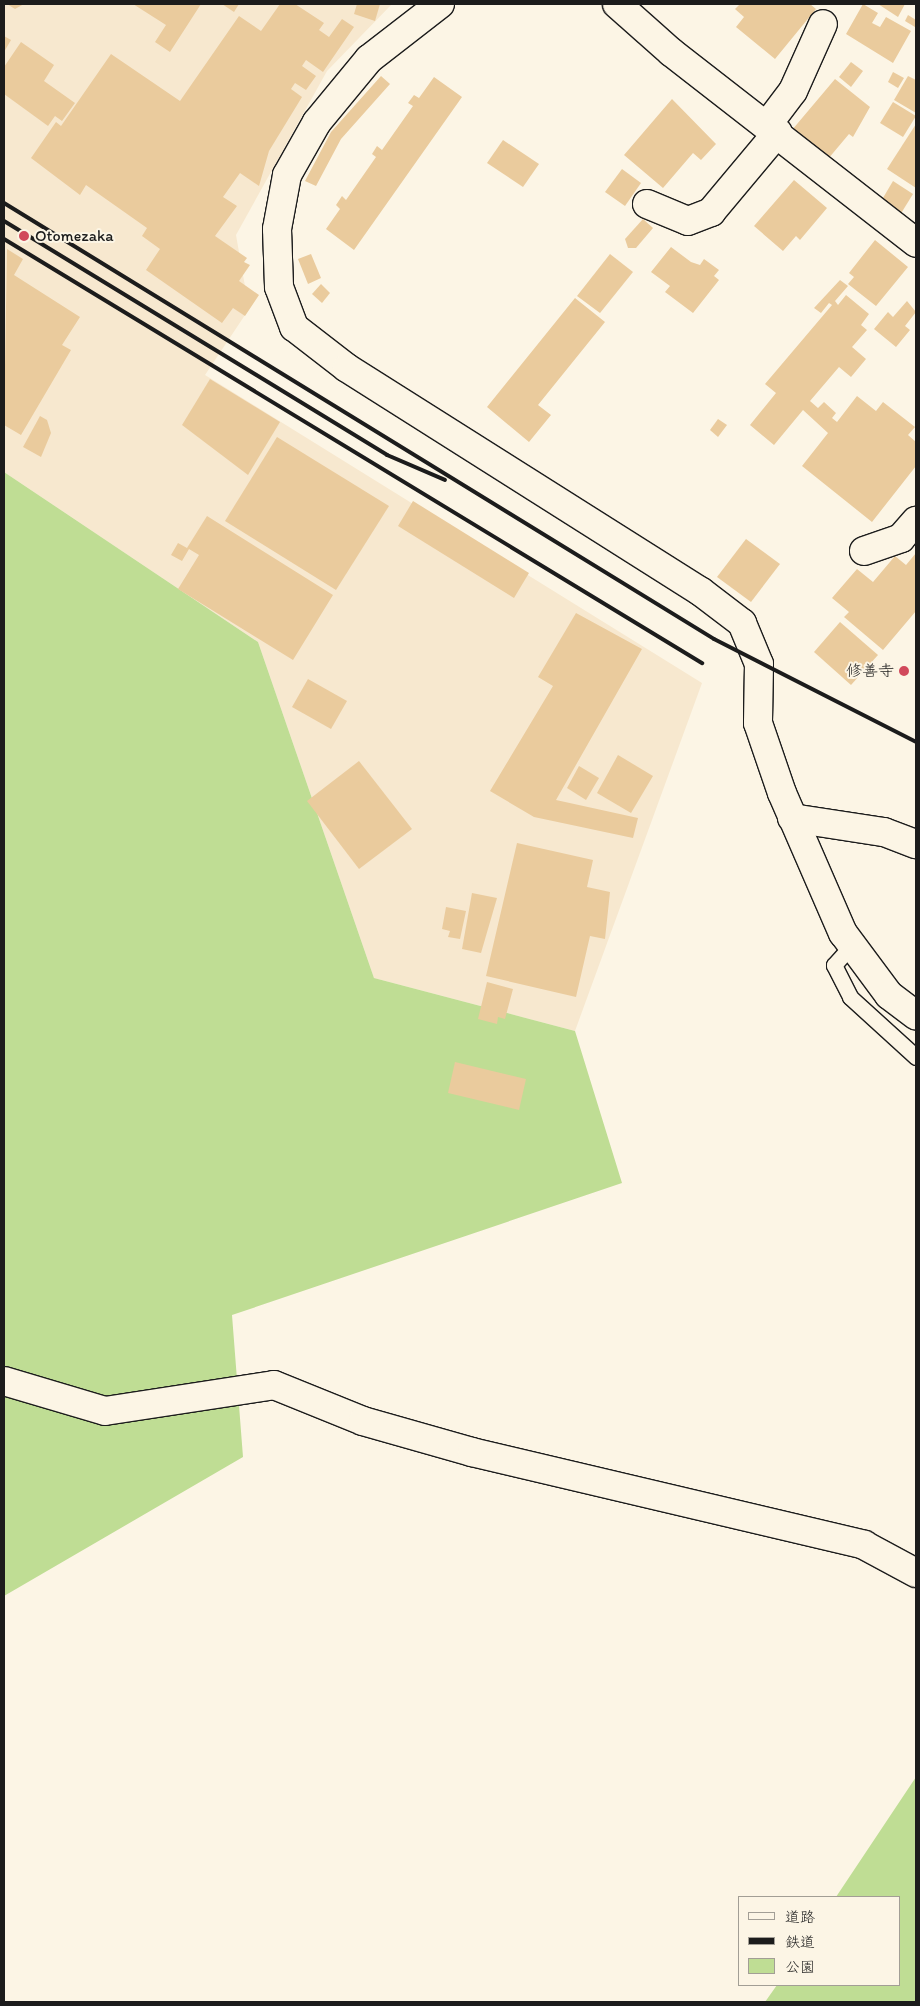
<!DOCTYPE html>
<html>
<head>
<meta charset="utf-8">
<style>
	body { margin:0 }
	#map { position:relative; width:920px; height:2006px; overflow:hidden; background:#fcf5e5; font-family:Itim,"Klee One",sans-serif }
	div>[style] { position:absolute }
	.built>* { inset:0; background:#f7e8cf }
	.green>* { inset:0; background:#bfdd94 }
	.building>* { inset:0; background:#eacb9d }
	.roads { filter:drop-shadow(1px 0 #1c1c1c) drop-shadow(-1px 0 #1c1c1c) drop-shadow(0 1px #1c1c1c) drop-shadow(0 -1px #1c1c1c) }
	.lane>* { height:15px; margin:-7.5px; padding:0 7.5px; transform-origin:7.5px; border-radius:7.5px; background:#fcf5e5 }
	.street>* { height:28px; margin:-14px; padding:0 14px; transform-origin:14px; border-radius:14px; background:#fcf5e5 }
	.secondary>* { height:28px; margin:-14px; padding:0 14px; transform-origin:14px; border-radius:14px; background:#fcf5e5 }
	.rail>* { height:4px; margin:-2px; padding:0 2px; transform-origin:2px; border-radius:2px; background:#1c1c1c }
	.dots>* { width:14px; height:14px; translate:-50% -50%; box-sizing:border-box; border:2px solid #fcf5e5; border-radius:50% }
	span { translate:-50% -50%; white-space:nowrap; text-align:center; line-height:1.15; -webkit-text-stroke:4px #fcf5e5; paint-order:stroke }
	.poi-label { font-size:16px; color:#1c1c1c }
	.left { translate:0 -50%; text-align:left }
	.right { translate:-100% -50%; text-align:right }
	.frame { position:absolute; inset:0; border:5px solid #1c1c1c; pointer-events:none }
	.legend { position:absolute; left:738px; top:1896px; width:162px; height:90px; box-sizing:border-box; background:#fcf5e5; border:1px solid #a29e95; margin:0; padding:6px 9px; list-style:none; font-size:15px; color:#1c1c1c }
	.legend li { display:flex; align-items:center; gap:10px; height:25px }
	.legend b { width:25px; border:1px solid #a29e95 }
</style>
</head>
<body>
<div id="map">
	<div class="built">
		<div style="clip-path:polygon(4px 4px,392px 4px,327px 71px,236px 235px,249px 309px,205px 375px,702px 683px,575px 1031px,374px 978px,258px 642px,4px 472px)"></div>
	</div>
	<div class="green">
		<div style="clip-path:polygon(4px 472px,258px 642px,374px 978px,575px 1031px,622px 1183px,232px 1315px,243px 1457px,4px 1596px)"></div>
		<div style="clip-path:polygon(916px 1777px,916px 2002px,765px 2002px,777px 1985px,899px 1985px,899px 1897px,836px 1897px)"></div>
	</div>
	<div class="building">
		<div style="clip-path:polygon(7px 4px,24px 4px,15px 9px)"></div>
		<div style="clip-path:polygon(133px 4px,201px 4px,170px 52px,155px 42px,166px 25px)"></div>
		<div style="clip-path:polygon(222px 4px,239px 4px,234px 12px)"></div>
		<div style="clip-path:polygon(280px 4px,295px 4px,324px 23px,319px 30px,329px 37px,342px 19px,354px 27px,323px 72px,306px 60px,302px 66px,316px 76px,306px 90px,295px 83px,291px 89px,302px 97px,269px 151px,259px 186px,240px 173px,223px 197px,237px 206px,215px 236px,247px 258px,244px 262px,250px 265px,239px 281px,259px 295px,245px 316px,233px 308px,222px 323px,146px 270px,160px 249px,142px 236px,147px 228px,86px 185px,80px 195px,31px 158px,56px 122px,61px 126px,111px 54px,180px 101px,239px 16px,261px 31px)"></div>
		<div style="clip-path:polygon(357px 4px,380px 4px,375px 21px,354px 14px)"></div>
		<div style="clip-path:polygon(740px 4px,810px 4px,816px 9px,775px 59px,736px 27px,744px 17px,735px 9px)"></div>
		<div style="clip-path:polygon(863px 4px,878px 13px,872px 23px,880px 27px,886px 17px,911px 31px,893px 63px,846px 34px)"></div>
		<div style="clip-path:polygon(878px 4px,905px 4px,898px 17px)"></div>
		<div style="clip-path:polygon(908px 15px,916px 20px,915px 27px,905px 21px)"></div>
		<div style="clip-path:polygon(4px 36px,11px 40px,4px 52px)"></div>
		<div style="clip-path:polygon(21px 42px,54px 65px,44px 81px,75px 103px,62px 121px,55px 116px,48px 126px,4px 94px,4px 67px)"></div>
		<div style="clip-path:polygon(851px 62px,863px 71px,851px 87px,839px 77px)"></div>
		<div style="clip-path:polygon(893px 72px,904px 78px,898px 88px,888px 82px)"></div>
		<div style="clip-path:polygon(381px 76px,390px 84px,341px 139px,316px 186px,305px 181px,331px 132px)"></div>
		<div style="clip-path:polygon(908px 76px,916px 80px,916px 113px,894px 100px)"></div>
		<div style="clip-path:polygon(434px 77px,462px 97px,354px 250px,326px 229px,340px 209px,336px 205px,342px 196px,346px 200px,376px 157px,372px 154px,377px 146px,382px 150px,413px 106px,408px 103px,414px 95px,419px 98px)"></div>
		<div style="clip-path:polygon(835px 79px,870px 107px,853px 137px,849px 134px,828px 159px,792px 130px)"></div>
		<div style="clip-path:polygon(672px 99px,716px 144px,701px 160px,693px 153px,663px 188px,624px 155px)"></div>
		<div style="clip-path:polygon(893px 102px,916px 116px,903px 137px,880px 123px)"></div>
		<div style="clip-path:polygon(916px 124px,916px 188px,887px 169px)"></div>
		<div style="clip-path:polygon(503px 140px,539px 164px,523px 187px,487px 163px)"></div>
		<div style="clip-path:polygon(622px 169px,641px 183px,625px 206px,605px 192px)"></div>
		<div style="clip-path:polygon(794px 180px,827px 208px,800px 240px,796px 236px,783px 251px,754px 226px)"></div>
		<div style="clip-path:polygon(893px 181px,913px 194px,900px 215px,880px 203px)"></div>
		<div style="clip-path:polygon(643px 219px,653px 228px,636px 248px,628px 248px,625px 239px)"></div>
		<div style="clip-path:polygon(875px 240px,908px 267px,876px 306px,848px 284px,854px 277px,849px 273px)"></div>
		<div style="clip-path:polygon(671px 247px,691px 262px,700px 265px,704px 259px,719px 270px,714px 276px,719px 280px,693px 313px,665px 292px,670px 286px,651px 272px)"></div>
		<div style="clip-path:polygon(7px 249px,23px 259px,14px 275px,80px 317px,62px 345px,71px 350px,21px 435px,4px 425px)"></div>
		<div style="clip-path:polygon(311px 254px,321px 278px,308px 284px,298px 259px)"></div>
		<div style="clip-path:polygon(610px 254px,633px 272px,600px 313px,577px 296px)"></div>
		<div style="clip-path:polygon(840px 280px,848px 286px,835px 301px,838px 305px,846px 295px,869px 314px,861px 325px,867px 330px,852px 347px,866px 359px,851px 377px,839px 367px,810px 401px,818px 408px,824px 402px,836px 413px,832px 418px,837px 422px,857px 396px,876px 411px,883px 402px,915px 427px,908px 435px,916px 442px,916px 466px,872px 522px,802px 466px,828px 433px,803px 410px,774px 445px,750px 425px,776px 393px,765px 384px,832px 305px,829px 303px,821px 313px,814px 308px)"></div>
		<div style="clip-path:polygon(321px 284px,330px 293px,322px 303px,312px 294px)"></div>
		<div style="clip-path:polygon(575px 298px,605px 322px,538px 405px,551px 415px,529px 442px,487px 407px)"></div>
		<div style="clip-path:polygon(907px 301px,916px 312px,905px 326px,910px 330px,896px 347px,874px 329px,888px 312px,893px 317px)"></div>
		<div style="clip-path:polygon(210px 379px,280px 422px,248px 475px,182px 425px)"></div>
		<div style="clip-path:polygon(40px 416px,47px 420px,51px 433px,41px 457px,23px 447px)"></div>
		<div style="clip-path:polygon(718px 419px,727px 425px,718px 437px,710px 430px)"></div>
		<div style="clip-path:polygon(277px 437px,389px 506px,336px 590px,225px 521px)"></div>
		<div style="clip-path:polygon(413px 501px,529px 573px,514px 598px,398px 526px)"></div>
		<div style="clip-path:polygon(207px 516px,333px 595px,293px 660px,178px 589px,199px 555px,189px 549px,182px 561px,171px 555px,178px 543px,187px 548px)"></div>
		<div style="clip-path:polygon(746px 539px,780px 564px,751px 602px,717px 577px)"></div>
		<div style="clip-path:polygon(916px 553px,916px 611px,883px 650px,844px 617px,849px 612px,832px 598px,857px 569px,873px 582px,895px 556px,906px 565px)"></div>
		<div style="clip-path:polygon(576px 613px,642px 649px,556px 800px,638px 818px,633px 838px,534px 817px,490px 791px,553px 686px,538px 677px)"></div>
		<div style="clip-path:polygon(840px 622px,878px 655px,851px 685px,814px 652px)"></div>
		<div style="clip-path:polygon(308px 679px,347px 701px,331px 729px,292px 707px)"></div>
		<div style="clip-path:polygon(618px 755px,653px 776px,631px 813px,597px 793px)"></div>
		<div style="clip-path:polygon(359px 761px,412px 829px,359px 869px,307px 801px)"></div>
		<div style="clip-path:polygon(579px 766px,599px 778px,586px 800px,567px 788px)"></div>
		<div style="clip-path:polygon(517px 843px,593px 860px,587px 887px,610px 892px,605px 939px,590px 936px,576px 997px,486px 976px)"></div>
		<div style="clip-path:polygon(472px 893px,497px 898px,481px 953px,462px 949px)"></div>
		<div style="clip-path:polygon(446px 907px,466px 911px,460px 939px,448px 937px,450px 931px,442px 929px)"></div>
		<div style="clip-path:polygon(487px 982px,513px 989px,505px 1019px,498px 1017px,497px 1024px,478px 1019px)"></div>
		<div style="clip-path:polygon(455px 1062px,526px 1079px,519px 1110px,448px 1093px)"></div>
	</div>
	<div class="roads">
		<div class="lane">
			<div style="left:852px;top:945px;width:27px;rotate:132deg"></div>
			<div style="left:834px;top:965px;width:36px;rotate:63deg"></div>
			<div style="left:850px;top:997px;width:89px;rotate:42.3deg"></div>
		</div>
		<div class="street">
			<div style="left:617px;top:4px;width:72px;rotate:41.6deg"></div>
			<div style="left:671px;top:52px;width:311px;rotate:37.9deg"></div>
			<div style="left:768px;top:124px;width:41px;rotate:-52.9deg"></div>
			<div style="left:793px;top:91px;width:73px;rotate:-65.9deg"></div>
			<div style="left:647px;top:204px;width:44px;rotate:22.5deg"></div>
			<div style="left:688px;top:221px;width:25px;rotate:-21deg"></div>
			<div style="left:711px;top:212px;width:104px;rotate:-50.1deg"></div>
			<div style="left:864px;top:551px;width:39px;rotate:-19deg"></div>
			<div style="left:901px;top:538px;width:23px;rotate:-49deg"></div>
			<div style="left:792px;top:818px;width:93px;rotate:8.7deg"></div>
			<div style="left:884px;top:832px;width:34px;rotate:21deg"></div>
			<div style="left:4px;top:1381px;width:105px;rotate:16.5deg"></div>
			<div style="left:105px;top:1411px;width:171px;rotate:-8.7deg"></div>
			<div style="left:274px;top:1385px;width:96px;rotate:22deg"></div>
			<div style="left:363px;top:1421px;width:113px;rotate:15.9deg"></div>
			<div style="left:472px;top:1452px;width:403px;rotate:13.3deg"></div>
			<div style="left:864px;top:1545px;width:59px;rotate:28.3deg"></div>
		</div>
		<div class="secondary">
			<div style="left:440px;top:4px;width:90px;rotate:142.2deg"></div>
			<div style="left:369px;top:59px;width:82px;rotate:129.5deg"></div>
			<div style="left:317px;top:122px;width:61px;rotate:119.5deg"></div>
			<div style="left:287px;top:175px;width:55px;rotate:100.5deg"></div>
			<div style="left:277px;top:229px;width:58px;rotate:88deg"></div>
			<div style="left:279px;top:287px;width:43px;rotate:69.4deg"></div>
			<div style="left:294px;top:327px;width:67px;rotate:37.7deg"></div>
			<div style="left:347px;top:368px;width:418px;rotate:32.3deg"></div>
			<div style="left:700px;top:591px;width:53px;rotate:37.3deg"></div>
			<div style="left:742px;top:623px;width:44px;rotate:67.5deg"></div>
			<div style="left:759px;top:664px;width:59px;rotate:91deg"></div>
			<div style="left:758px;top:723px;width:74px;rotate:71.1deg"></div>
			<div style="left:782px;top:793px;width:153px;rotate:66.5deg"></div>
			<div style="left:843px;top:933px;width:77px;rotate:53.4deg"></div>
			<div style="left:889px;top:995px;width:34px;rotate:37deg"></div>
		</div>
	</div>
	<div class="rail">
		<div style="left:4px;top:203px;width:833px;rotate:31.55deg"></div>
		<div style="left:714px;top:639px;width:227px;rotate:27deg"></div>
		<div style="left:4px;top:221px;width:449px;rotate:31.4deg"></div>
		<div style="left:387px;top:455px;width:63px;rotate:23.3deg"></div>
		<div style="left:4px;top:239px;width:817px;rotate:31.28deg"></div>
	</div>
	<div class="dots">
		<div style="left:24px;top:236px;background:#d1495b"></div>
		<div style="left:904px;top:671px;background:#d1495b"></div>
	</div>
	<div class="poi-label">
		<span class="left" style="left:35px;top:236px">Otomezaka</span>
		<span class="right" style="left:894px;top:671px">修善寺</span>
	</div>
	<div class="frame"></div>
	<ul class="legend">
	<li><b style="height:6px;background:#fcf5e5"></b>道路</li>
	<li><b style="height:6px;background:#1c1c1c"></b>鉄道</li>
	<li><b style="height:14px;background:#bfdd94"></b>公園</li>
	</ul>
</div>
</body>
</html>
